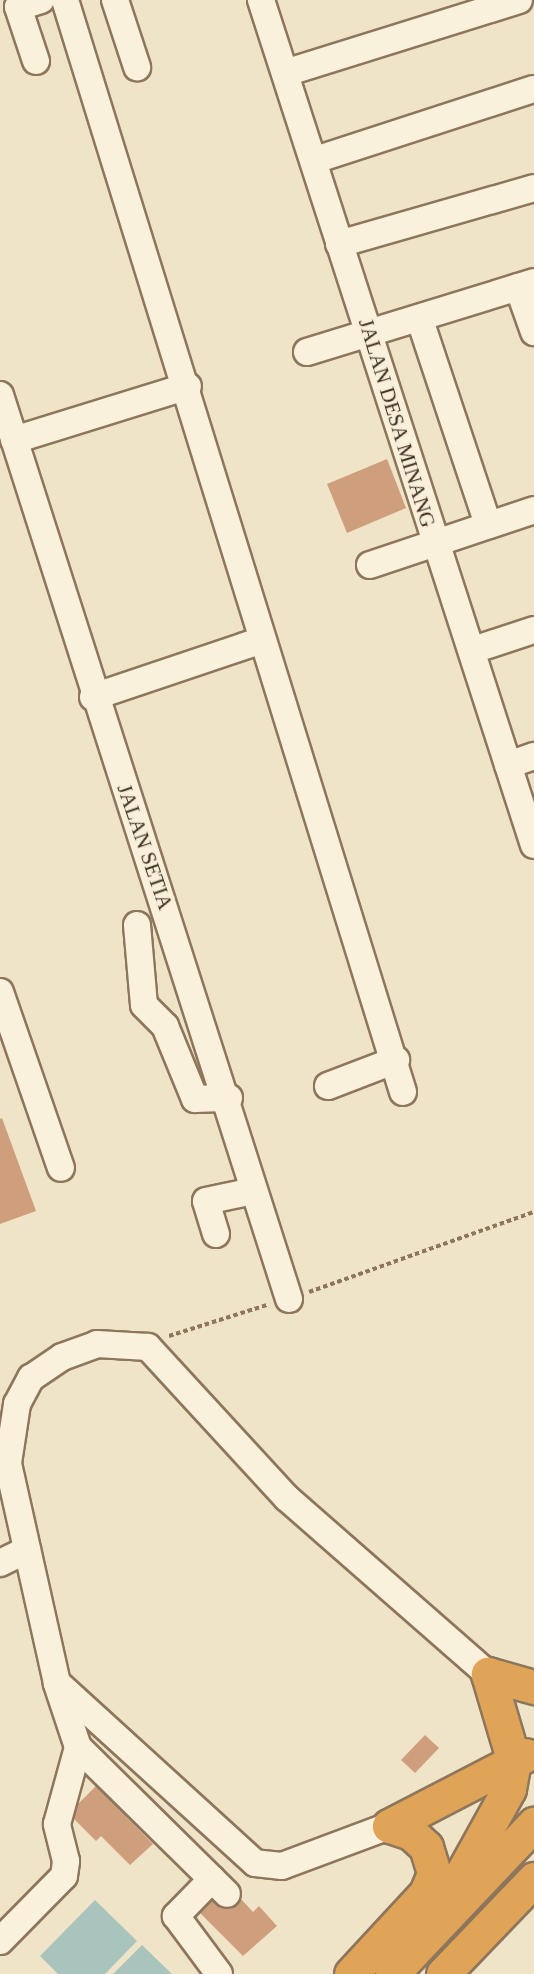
<!DOCTYPE html>
<html>
<head>
<meta charset="utf-8">
<style>
	body { margin:0 }
	#map { position:relative; width:534px; height:1974px; overflow:hidden; background:#f0e4c8; font-family:"Times New Roman",serif }
	div>[style] { position:absolute }
	.water>* { inset:0; background:#a9c4bc }
	.building>* { inset:0; background:#cf9f7d }
	.path>* { height:4px; margin-top:-2px; transform-origin:0; background:repeating-linear-gradient(90deg,#8d765c 0 4.5px,transparent 0 7.5px) }
	.roads { filter:drop-shadow(2px 0 #8d765c) drop-shadow(-2px 0 #8d765c) drop-shadow(0 2px #8d765c) drop-shadow(0 -2px #8d765c) }
	.minor>* { height:26px; margin:-13px; padding:0 13px; transform-origin:13px; border-radius:13px; background:#faf1dc }
	.highway>* { height:33px; margin:-16.5px; padding:0 16.5px; transform-origin:16.5px; border-radius:16.5px; background:#e0a458 }
	span { translate:-50% -50%; white-space:nowrap; text-align:center; line-height:1.15; -webkit-text-stroke:4.5px #f7eed8; paint-order:stroke }
	.street-label { font-size:21px; color:#3d2e20 }
</style>
</head>
<body>
<div id="map">
	<div class="water">
		<div style="clip-path:polygon(95px 1900px,137px 1941px,105px 1974px,58px 1974px,40px 1956px)"></div>
		<div style="clip-path:polygon(142px 1945px,172px 1974px,113px 1974px)"></div>
	</div>
	<div class="building">
		<div style="clip-path:polygon(387px 459px,406px 508px,347px 533px,327px 484px)"></div>
		<div style="clip-path:polygon(2px 1118px,36px 1211px,0 1224px,0 1119px)"></div>
		<div style="clip-path:polygon(425px 1735px,439px 1748px,415px 1773px,401px 1760px)"></div>
		<div style="clip-path:polygon(96px 1786px,153px 1844px,130px 1865px,101px 1836px,96px 1841px,74px 1819px,78px 1804px)"></div>
		<div style="clip-path:polygon(241px 1899px,253px 1912px,259px 1906px,277px 1926px,243px 1956px,200px 1913px,212px 1900px,230px 1909px)"></div>
	</div>
	<div class="path">
		<div style="left:309px;top:1292px;width:239px;rotate:-19.6deg"></div>
		<div style="left:169px;top:1336px;width:103px;rotate:-17.6deg"></div>
	</div>
	<div class="roads">
		<div class="minor">
			<div style="left:65px;top:0;width:1143px;rotate:72.8deg"></div>
			<div style="left:115px;top:0;width:71px;rotate:71.8deg"></div>
			<div style="left:261px;top:0;width:888px;rotate:72.1deg"></div>
			<div style="left:36px;top:61px;width:57px;rotate:-108.4deg"></div>
			<div style="left:18px;top:7px;width:24px;rotate:-17deg"></div>
			<div style="left:285px;top:73px;width:245px;rotate:-17.3deg"></div>
			<div style="left:315px;top:160px;width:230px;rotate:-18deg"></div>
			<div style="left:339px;top:244px;width:203px;rotate:-16deg"></div>
			<div style="left:518px;top:287px;width:48px;rotate:70.4deg"></div>
			<div style="left:420px;top:320px;width:216px;rotate:71.6deg"></div>
			<div style="left:307px;top:352px;width:238px;rotate:-17.1deg"></div>
			<div style="left:0;top:395px;width:949px;rotate:72.27deg"></div>
			<div style="left:14px;top:440px;width:182px;rotate:-17.2deg"></div>
			<div style="left:370px;top:565px;width:173px;rotate:-18.5deg"></div>
			<div style="left:473px;top:650px;width:64px;rotate:-18.2deg"></div>
			<div style="left:93px;top:697px;width:178px;rotate:-18.6deg"></div>
			<div style="left:508px;top:765px;width:28px;rotate:-19deg"></div>
			<div style="left:137px;top:925px;width:80px;rotate:85deg"></div>
			<div style="left:144px;top:1005px;width:30px;rotate:45deg"></div>
			<div style="left:165px;top:1026px;width:79px;rotate:67.7deg"></div>
			<div style="left:195px;top:1099px;width:34px;rotate:-2deg"></div>
			<div style="left:0;top:992px;width:186px;rotate:70.9deg"></div>
			<div style="left:328px;top:1086px;width:73px;rotate:-20.9deg"></div>
			<div style="left:216px;top:1234px;width:34px;rotate:-107deg"></div>
			<div style="left:206px;top:1201px;width:48px;rotate:-12deg"></div>
			<div style="left:0;top:1563px;width:30px;rotate:-26deg"></div>
			<div style="left:57px;top:1684px;width:66px;rotate:71.6deg"></div>
			<div style="left:389px;top:1826px;width:114px;rotate:159.5deg"></div>
			<div style="left:282px;top:1866px;width:27px;rotate:-174deg"></div>
			<div style="left:255px;top:1863px;width:268px;rotate:-137.7deg"></div>
			<div style="left:57px;top:1683px;width:225px;rotate:-102.6deg"></div>
			<div style="left:8px;top:1463px;width:60px;rotate:-81.3deg"></div>
			<div style="left:17px;top:1404px;width:30px;rotate:-62deg"></div>
			<div style="left:31px;top:1378px;width:37px;rotate:-34deg"></div>
			<div style="left:62px;top:1357px;width:37px;rotate:-20deg"></div>
			<div style="left:97px;top:1344px;width:51px;rotate:3.4deg"></div>
			<div style="left:148px;top:1347px;width:205px;rotate:47.4deg"></div>
			<div style="left:287px;top:1498px;width:267px;rotate:41.2deg"></div>
			<div style="left:212px;top:1879px;width:52px;rotate:134.2deg"></div>
			<div style="left:176px;top:1916px;width:72px;rotate:53.4deg"></div>
			<div style="left:0;top:1941px;width:91px;rotate:-45.4deg"></div>
			<div style="left:64px;top:1876px;width:15px;rotate:-82deg"></div>
			<div style="left:66px;top:1861px;width:38px;rotate:-104deg"></div>
			<div style="left:57px;top:1824px;width:80px;rotate:-74.7deg"></div>
			<div style="left:78px;top:1747px;width:209px;rotate:44.6deg"></div>
		</div>
		<div class="highway">
			<div style="left:488px;top:1674px;width:48px;rotate:15.8deg"></div>
			<div style="left:389px;top:1826px;width:154px;rotate:-27.4deg"></div>
			<div style="left:428px;top:1935px;width:167px;rotate:-61deg"></div>
			<div style="left:509px;top:1789px;width:27px;rotate:-80deg"></div>
			<div style="left:514px;top:1762px;width:92px;rotate:-106.5deg"></div>
			<div style="left:351px;top:1974px;width:110px;rotate:-47.2deg"></div>
			<div style="left:426px;top:1893px;width:22px;rotate:-68deg"></div>
			<div style="left:434px;top:1873px;width:27px;rotate:-107deg"></div>
			<div style="left:426px;top:1847px;width:21px;rotate:-137deg"></div>
			<div style="left:411px;top:1833px;width:23px;rotate:-162deg"></div>
			<div style="left:392px;top:1974px;width:207px;rotate:-46.6deg"></div>
			<div style="left:443px;top:1974px;width:132px;rotate:-46.2deg"></div>
		</div>
	</div>
	<div class="street-label">
		<span style="left:397px;top:423px;rotate:73deg">JALAN DESA MINANG</span>
		<span style="left:145px;top:847px;rotate:71deg">JALAN SETIA</span>
	</div>
</div>
</body>
</html>
